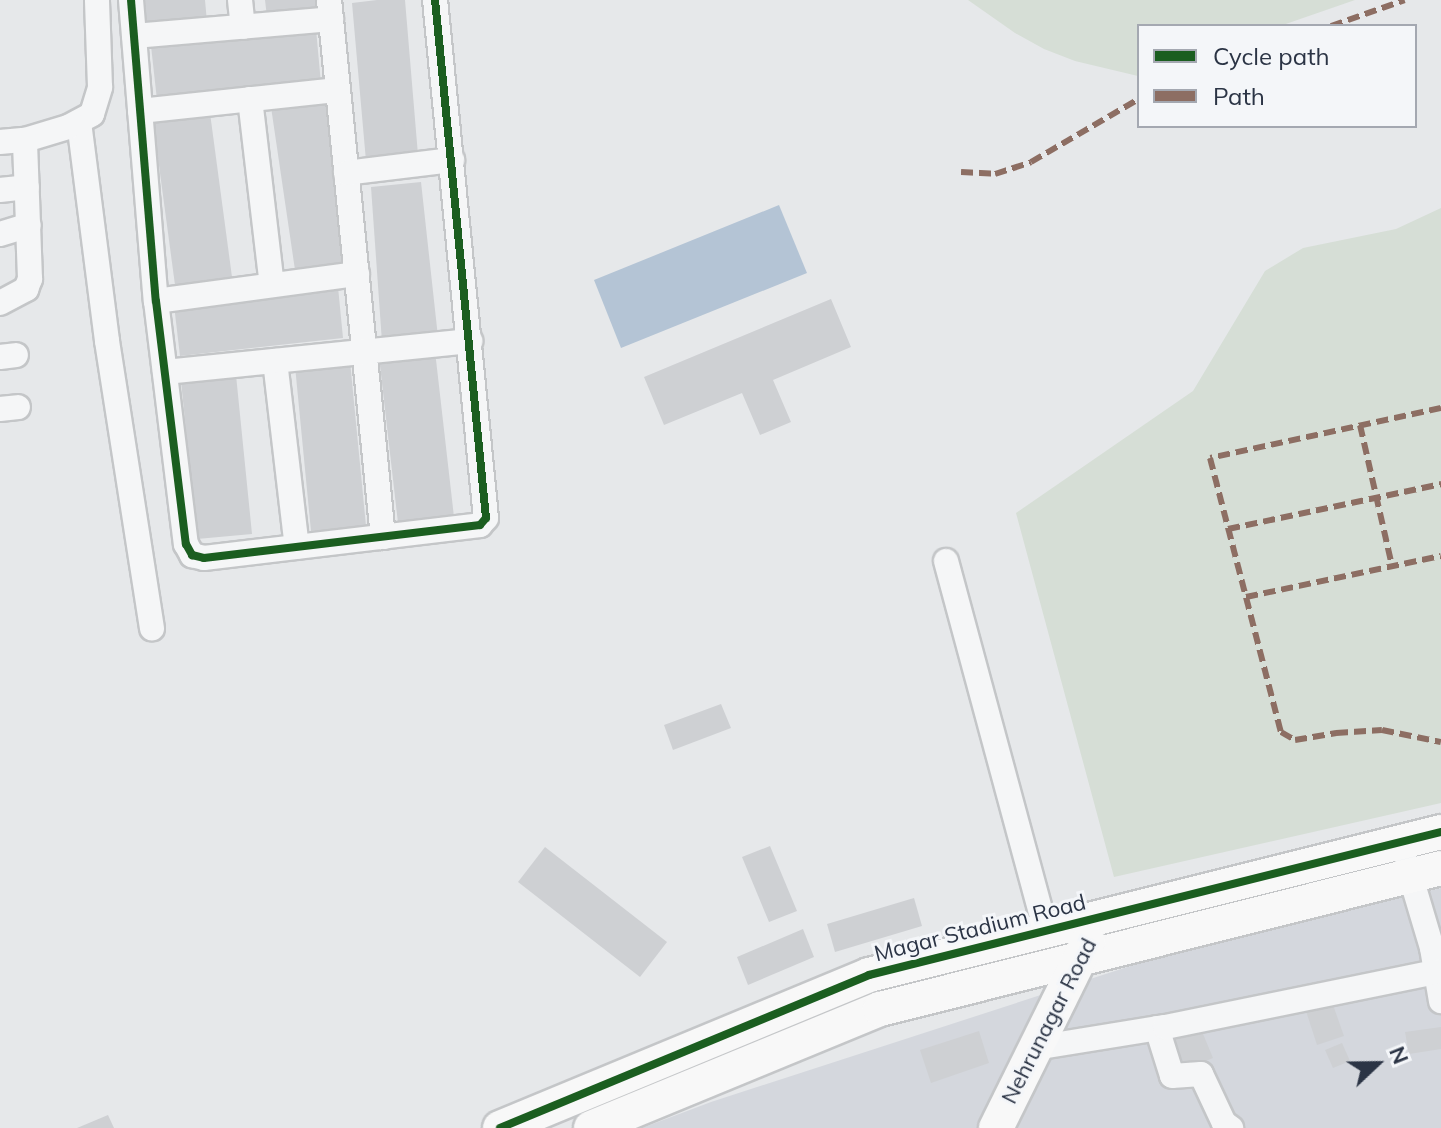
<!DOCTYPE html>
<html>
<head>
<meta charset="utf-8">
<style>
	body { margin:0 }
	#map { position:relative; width:1441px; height:1128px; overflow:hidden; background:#e6e8ea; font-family:Mulish,sans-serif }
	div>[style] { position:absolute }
	.built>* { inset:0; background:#d4d7dd }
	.green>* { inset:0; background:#d6ded6 }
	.water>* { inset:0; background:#b4c4d5 }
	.building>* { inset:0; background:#ced0d3 }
	.roads { filter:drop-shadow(2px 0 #c4c6c8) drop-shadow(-2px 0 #c4c6c8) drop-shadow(0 2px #c4c6c8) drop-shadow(0 -2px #c4c6c8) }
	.street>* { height:24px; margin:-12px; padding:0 12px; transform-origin:12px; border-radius:12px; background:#f5f6f7 }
	.secondary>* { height:34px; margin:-17px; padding:0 17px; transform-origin:17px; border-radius:17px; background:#f8f8f8 }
	.quiet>* { height:6px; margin-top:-3px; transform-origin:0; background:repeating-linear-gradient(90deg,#8d6e63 0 12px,transparent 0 18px) }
	.cycleway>* { height:8px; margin:-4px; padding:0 4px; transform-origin:4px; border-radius:4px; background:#1b5e20 }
	span { translate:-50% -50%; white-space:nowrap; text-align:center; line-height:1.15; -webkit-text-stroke:6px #f4f6f9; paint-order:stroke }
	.street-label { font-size:22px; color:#2b3445 }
	.legend { position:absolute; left:1137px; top:24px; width:280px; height:104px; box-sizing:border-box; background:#f4f6f9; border:2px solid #a4a8b1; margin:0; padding:10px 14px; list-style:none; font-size:24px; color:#2b3445 }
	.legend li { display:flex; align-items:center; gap:16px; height:40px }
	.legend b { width:40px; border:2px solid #a4a8b1 }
	.north { position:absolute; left:1337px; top:1024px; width:80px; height:80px; -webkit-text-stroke:6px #f4f6f9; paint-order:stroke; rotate:68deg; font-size:22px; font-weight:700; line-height:32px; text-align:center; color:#2b3445 }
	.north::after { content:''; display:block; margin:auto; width:28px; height:36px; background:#2b3445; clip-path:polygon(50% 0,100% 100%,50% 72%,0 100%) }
</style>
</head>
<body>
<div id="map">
	<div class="built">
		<div style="clip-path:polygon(1441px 888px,1441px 1128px,642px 1128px,711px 1102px,1186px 948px)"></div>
	</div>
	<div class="green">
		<div style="clip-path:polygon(968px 0,1355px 0,1280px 26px,1139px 26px,1138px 76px,1075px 61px,1044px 49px,1015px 33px)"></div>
		<div style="clip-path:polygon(1441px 208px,1441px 803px,1114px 877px,1016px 513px,1193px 391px,1265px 271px,1303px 248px,1396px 229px)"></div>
	</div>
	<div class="water">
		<div style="clip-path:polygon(779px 205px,807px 273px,621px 348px,594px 280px)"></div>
	</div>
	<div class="building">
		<div style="clip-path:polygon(145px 0,205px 0,207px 22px,147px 27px)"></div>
		<div style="clip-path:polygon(265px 0,320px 0,321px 11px,267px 17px)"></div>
		<div style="clip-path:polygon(377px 0,405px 0,418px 155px,366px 161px,352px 3px)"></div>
		<div style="clip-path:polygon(316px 29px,321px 84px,157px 100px,151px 46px)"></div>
		<div style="clip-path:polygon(325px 100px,348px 262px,295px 270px,271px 107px)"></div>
		<div style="clip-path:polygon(210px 113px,232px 277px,175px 285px,153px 121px)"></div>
		<div style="clip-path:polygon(421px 182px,438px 337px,382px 342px,371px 187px)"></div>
		<div style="clip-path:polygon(338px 287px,343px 338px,180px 356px,174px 305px)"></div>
		<div style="clip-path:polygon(831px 299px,851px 347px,773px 380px,791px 422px,760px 435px,742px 393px,664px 425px,644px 377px)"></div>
		<div style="clip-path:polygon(435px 351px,454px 517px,398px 523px,379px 357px)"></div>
		<div style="clip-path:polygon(350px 361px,366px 526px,311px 531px,295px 366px)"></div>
		<div style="clip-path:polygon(236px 375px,252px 534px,197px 539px,181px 381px)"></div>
		<div style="clip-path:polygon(721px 704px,731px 728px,673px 750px,664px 725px)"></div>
		<div style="clip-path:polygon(770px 846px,797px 911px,769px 922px,742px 857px)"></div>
		<div style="clip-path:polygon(545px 847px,667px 942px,640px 977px,518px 882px)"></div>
		<div style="clip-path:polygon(914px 898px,922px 926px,835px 952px,827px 924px)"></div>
		<div style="clip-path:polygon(803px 929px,814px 957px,748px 985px,737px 957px)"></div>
		<div style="clip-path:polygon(1332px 1002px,1344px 1036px,1317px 1045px,1306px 1011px)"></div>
		<div style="clip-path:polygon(1441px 1027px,1441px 1049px,1409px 1054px,1405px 1032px)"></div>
		<div style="clip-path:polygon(1201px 1029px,1213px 1058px,1183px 1070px,1171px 1041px)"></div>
		<div style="clip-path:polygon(979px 1031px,989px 1063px,931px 1083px,920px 1050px)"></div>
		<div style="clip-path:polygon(1342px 1043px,1350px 1061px,1333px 1068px,1325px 1050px)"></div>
		<div style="clip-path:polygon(108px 1115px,114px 1128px,77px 1128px)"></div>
	</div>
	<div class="roads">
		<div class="street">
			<div style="left:131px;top:0;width:302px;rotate:85.3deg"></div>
			<div style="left:156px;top:301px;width:245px;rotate:83deg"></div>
			<div style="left:186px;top:544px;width:13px;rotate:61deg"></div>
			<div style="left:192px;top:555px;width:12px;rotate:14deg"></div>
			<div style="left:204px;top:558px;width:278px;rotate:-6.8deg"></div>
			<div style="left:480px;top:525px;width:9px;rotate:-49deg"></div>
			<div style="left:486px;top:518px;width:521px;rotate:-95.62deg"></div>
			<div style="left:240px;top:0;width:27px;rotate:84deg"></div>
			<div style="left:329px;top:0;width:540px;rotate:84.26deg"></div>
			<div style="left:134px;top:36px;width:198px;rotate:-4.9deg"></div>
			<div style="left:250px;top:99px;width:187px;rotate:83.3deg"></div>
			<div style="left:140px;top:111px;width:199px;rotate:-6.1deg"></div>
			<div style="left:79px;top:122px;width:221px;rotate:82.7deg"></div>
			<div style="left:107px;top:341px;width:291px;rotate:81.1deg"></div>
			<div style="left:0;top:142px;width:25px;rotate:-5deg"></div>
			<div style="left:25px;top:140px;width:45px;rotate:-16.8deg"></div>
			<div style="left:68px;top:127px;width:27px;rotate:-28deg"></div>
			<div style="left:92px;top:114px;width:28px;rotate:-73deg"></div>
			<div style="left:100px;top:87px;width:87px;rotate:-92deg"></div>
			<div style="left:346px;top:173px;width:107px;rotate:-7deg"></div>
			<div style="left:0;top:190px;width:27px;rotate:-6deg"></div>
			<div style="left:0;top:234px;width:30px;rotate:-17deg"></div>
			<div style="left:156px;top:301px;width:203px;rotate:-7.7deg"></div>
			<div style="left:0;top:303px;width:30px;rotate:-28deg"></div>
			<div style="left:26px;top:289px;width:11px;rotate:-68deg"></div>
			<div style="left:30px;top:279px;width:139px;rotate:-92.1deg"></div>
			<div style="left:0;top:357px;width:16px;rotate:-7deg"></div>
			<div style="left:275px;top:361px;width:187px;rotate:83.3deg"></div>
			<div style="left:165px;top:372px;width:307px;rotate:-5.8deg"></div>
			<div style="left:0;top:409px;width:18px;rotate:-6deg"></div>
			<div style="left:946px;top:561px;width:381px;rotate:74.9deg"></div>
			<div style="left:1407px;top:864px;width:88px;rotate:73.4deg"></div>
			<div style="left:1432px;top:948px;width:54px;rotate:80.4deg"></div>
			<div style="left:1157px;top:1028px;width:50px;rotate:72.6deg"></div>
			<div style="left:1172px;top:1076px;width:29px;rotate:-4deg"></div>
			<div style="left:1201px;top:1074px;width:54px;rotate:64.9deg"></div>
			<div style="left:1224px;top:1123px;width:9px;rotate:36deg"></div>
			<div style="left:1035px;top:1048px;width:132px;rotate:-9.2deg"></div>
			<div style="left:1165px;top:1027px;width:277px;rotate:-11.5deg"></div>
		</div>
		<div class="secondary">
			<div style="left:500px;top:1128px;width:399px;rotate:-22.5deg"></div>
			<div style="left:869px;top:975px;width:590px;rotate:-14.04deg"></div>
			<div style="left:591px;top:1128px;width:313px;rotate:-22.4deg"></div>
			<div style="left:880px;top:1009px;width:578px;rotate:-14.11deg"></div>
			<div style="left:996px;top:1128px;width:208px;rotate:-63.7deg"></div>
		</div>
	</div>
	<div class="quiet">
		<div style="left:1331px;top:26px;width:78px;rotate:-19.4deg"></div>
		<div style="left:961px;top:172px;width:34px;rotate:3deg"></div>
		<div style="left:995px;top:174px;width:38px;rotate:-18deg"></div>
		<div style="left:1031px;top:162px;width:125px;rotate:-30.3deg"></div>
		<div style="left:1441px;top:408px;width:236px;rotate:167.8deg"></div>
		<div style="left:1210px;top:458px;width:283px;rotate:75.5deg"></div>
		<div style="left:1281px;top:732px;width:16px;rotate:30deg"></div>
		<div style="left:1295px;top:740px;width:42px;rotate:-9.7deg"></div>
		<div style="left:1336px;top:733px;width:46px;rotate:-3.7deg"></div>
		<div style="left:1382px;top:730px;width:60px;rotate:11.5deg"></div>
		<div style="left:1360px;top:425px;width:145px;rotate:77.2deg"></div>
		<div style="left:1228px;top:529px;width:218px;rotate:-11.9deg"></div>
		<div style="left:1246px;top:597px;width:199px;rotate:-11.9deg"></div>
	</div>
	<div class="cycleway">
		<div style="left:131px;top:0;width:302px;rotate:85.3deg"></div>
		<div style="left:156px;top:301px;width:245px;rotate:83deg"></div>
		<div style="left:186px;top:544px;width:13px;rotate:61deg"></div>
		<div style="left:192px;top:555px;width:12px;rotate:14deg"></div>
		<div style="left:204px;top:558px;width:278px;rotate:-6.8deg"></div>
		<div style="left:480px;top:525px;width:9px;rotate:-49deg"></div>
		<div style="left:486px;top:518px;width:521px;rotate:-95.62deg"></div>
		<div style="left:500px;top:1128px;width:399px;rotate:-22.5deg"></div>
		<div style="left:869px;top:975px;width:590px;rotate:-14.04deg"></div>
	</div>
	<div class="street-label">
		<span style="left:980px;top:928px;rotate:-14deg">Magar Stadium Road</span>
		<span style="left:1049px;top:1021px;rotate:-63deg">Nehrunagar Road</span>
	</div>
	<ul class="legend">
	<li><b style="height:10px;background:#1b5e20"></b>Cycle path</li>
	<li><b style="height:10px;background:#8d6e63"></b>Path</li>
	</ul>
	<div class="north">N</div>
</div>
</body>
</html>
